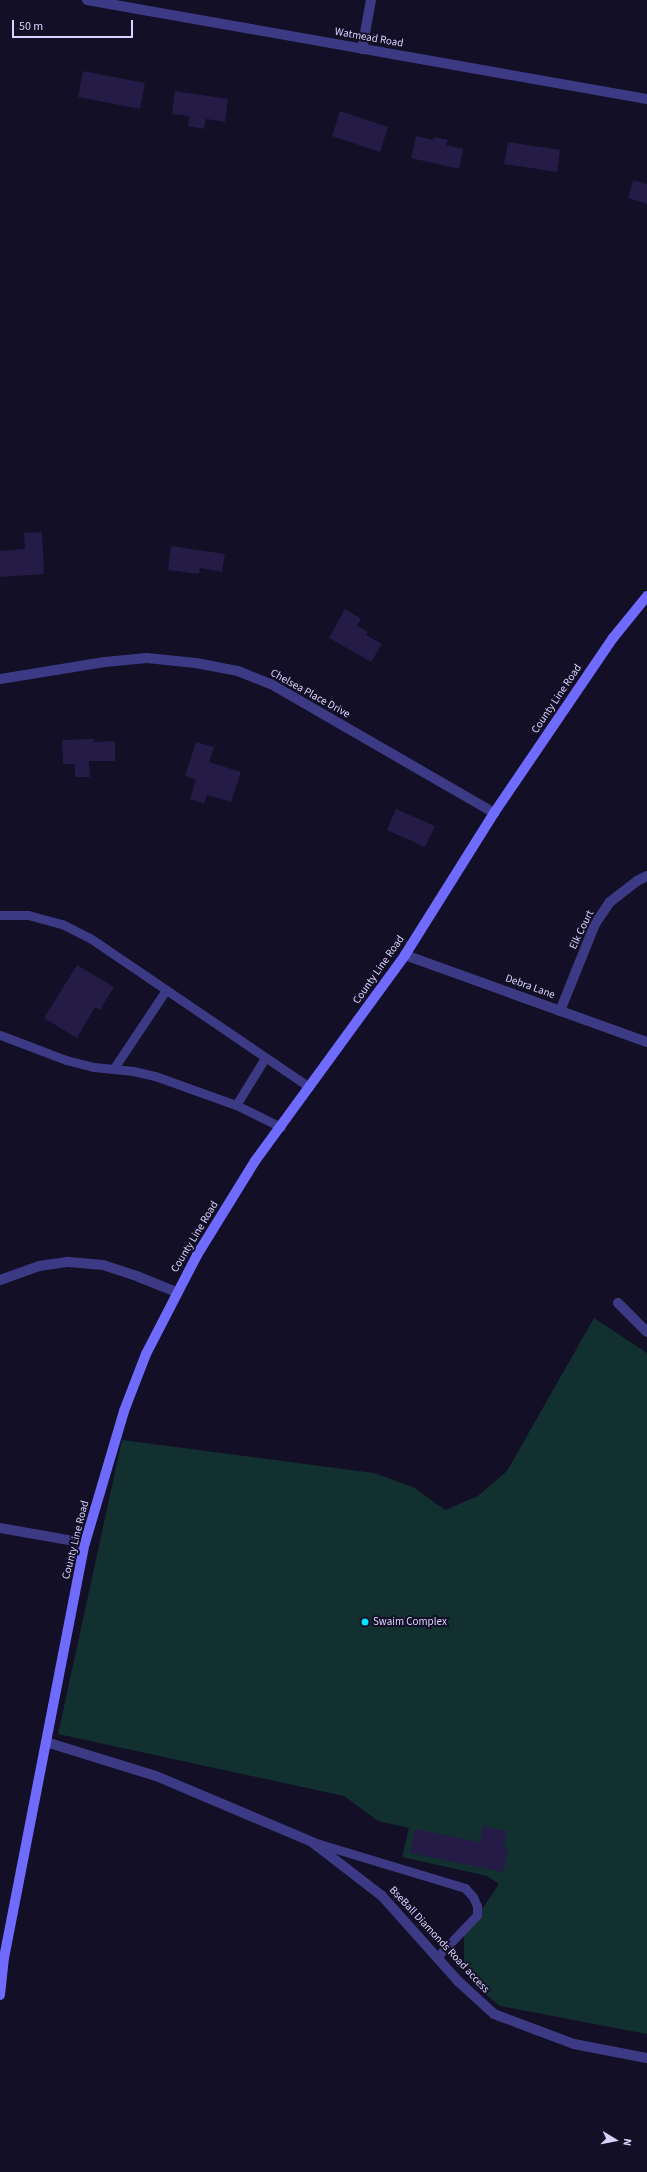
<!DOCTYPE html>
<html>
<head>
<meta charset="utf-8">
<style>
	body { margin:0 }
	#map { position:relative; width:647px; height:2172px; overflow:hidden; background:#130f26; font-family:"Source Sans 3",sans-serif }
	div>[style] { position:absolute }
	.green>* { inset:0; background:#12302f }
	.building>* { inset:0; background:#241b47 }
	.lane>* { height:9px; margin:-4.5px; padding:0 4.5px; transform-origin:4.5px; border-radius:4.5px; background:#3d3a85 }
	.street>* { height:10px; margin:-5px; padding:0 5px; transform-origin:5px; border-radius:5px; background:#3d3a85 }
	.secondary>* { height:10px; margin:-5px; padding:0 5px; transform-origin:5px; border-radius:5px; background:#6f6bff }
	.dots>* { width:11px; height:11px; translate:-50% -50%; box-sizing:border-box; border:2px solid #130f26; border-radius:50% }
	span { translate:-50% -50%; white-space:nowrap; text-align:center; line-height:1.15; -webkit-text-stroke:4px #130f26; paint-order:stroke }
	.street-label { font-size:11px; color:#d9d4ff }
	.poi-label { font-size:11px; color:#d9d4ff }
	.left { translate:0 -50%; text-align:left }
	.north { position:absolute; left:595px; top:2120px; width:40px; height:40px; -webkit-text-stroke:3px #130f26; paint-order:stroke; rotate:100deg; font-size:11px; font-weight:700; line-height:16px; text-align:center; color:#d9d4ff }
	.north::after { content:''; display:block; margin:auto; width:14px; height:18px; background:#d9d4ff; clip-path:polygon(50% 0,100% 100%,50% 72%,0 100%) }
	.scale { position:absolute; left:12px; top:20px; width:121px; height:18px; box-sizing:border-box; border:2px solid #d9d4ff; border-top:0; padding-left:5px; font-size:12px; line-height:14px; white-space:nowrap; color:#d9d4ff; -webkit-text-stroke:3px #130f26; paint-order:stroke }
</style>
</head>
<body>
<div id="map">
	<div class="green">
		<div style="clip-path:polygon(594px 1318px,647px 1353px,647px 2034px,500px 2006px,479px 1989px,464px 1960px,464px 1936px,499px 1884px,487px 1876px,402px 1857px,409px 1828px,378px 1821px,344px 1796px,58px 1734px,122px 1440px,374px 1473px,413px 1487px,445px 1510px,478px 1496px,507px 1471px)"></div>
	</div>
	<div class="building">
		<div style="clip-path:polygon(83px 71px,145px 83px,140px 109px,78px 97px)"></div>
		<div style="clip-path:polygon(175px 91px,228px 99px,225px 122px,206px 119px,204px 129px,188px 126px,189px 116px,172px 114px)"></div>
		<div style="clip-path:polygon(340px 111px,388px 127px,380px 152px,332px 136px)"></div>
		<div style="clip-path:polygon(416px 136px,433px 140px,434px 137px,448px 140px,446px 145px,463px 149px,459px 169px,411px 158px)"></div>
		<div style="clip-path:polygon(508px 142px,560px 150px,557px 172px,504px 164px)"></div>
		<div style="clip-path:polygon(633px 180px,647px 184px,647px 204px,628px 198px)"></div>
		<div style="clip-path:polygon(42px 532px,44px 574px,0 577px,0 551px,25px 549px,24px 533px)"></div>
		<div style="clip-path:polygon(171px 546px,225px 554px,222px 572px,200px 568px,199px 574px,168px 570px)"></div>
		<div style="clip-path:polygon(345px 609px,361px 619px,357px 626px,368px 632px,366px 635px,382px 644px,371px 662px,329px 638px)"></div>
		<div style="clip-path:polygon(94px 739px,94px 742px,115px 741px,115px 761px,89px 761px,90px 777px,75px 777px,75px 764px,63px 764px,62px 740px)"></div>
		<div style="clip-path:polygon(196px 742px,214px 747px,209px 762px,241px 772px,231px 802px,207px 795px,204px 804px,190px 799px,196px 780px,185px 776px)"></div>
		<div style="clip-path:polygon(396px 809px,435px 826px,425px 847px,387px 830px)"></div>
		<div style="clip-path:polygon(77px 965px,114px 987px,100px 1010px,95px 1007px,77px 1038px,44px 1018px)"></div>
		<div style="clip-path:polygon(483px 1826px,507px 1831px,504px 1847px,508px 1848px,503px 1872px,410px 1853px,415px 1829px,480px 1842px)"></div>
	</div>
	<div class="lane">
		<div style="left:0;top:915px;width:28px"></div>
		<div style="left:28px;top:915px;width:35px;rotate:15deg"></div>
		<div style="left:62px;top:924px;width:31px;rotate:27deg"></div>
		<div style="left:90px;top:938px;width:265px;rotate:34.2deg"></div>
		<div style="left:0;top:1035px;width:71px;rotate:20.7deg"></div>
		<div style="left:66px;top:1060px;width:29px;rotate:14deg"></div>
		<div style="left:94px;top:1067px;width:39px;rotate:6deg"></div>
		<div style="left:133px;top:1071px;width:23px;rotate:13deg"></div>
		<div style="left:155px;top:1076px;width:86px;rotate:19.7deg"></div>
		<div style="left:236px;top:1105px;width:50px;rotate:26.1deg"></div>
		<div style="left:114px;top:1068px;width:94px;rotate:-56.3deg"></div>
		<div style="left:236px;top:1105px;width:55px;rotate:-58.3deg"></div>
		<div style="left:313px;top:1842px;width:159px;rotate:16.8deg"></div>
		<div style="left:465px;top:1888px;width:12px;rotate:48deg"></div>
		<div style="left:473px;top:1897px;width:10px;rotate:66deg"></div>
		<div style="left:477px;top:1906px;width:9px;rotate:90deg"></div>
		<div style="left:477px;top:1915px;width:58px;rotate:133.6deg"></div>
	</div>
	<div class="street">
		<div style="left:87px;top:0;width:569px;rotate:10.03deg"></div>
		<div style="left:362px;top:49px;width:50px;rotate:-79.6deg"></div>
		<div style="left:0;top:679px;width:106px;rotate:-9.2deg"></div>
		<div style="left:105px;top:662px;width:42px;rotate:-5.4deg"></div>
		<div style="left:147px;top:658px;width:49px;rotate:5.8deg"></div>
		<div style="left:196px;top:663px;width:43px;rotate:10.8deg"></div>
		<div style="left:238px;top:671px;width:35px;rotate:22deg"></div>
		<div style="left:271px;top:684px;width:258px;rotate:30deg"></div>
		<div style="left:405px;top:955px;width:257px;rotate:19.8deg"></div>
		<div style="left:560px;top:1011px;width:94px;rotate:-68.1deg"></div>
		<div style="left:595px;top:924px;width:27px;rotate:-56deg"></div>
		<div style="left:610px;top:902px;width:34px;rotate:-38deg"></div>
		<div style="left:637px;top:881px;width:11px;rotate:-27deg"></div>
		<div style="left:0;top:1280px;width:41px;rotate:-19.7deg"></div>
		<div style="left:39px;top:1266px;width:30px;rotate:-8deg"></div>
		<div style="left:69px;top:1262px;width:34px;rotate:5deg"></div>
		<div style="left:103px;top:1265px;width:38px;rotate:18deg"></div>
		<div style="left:139px;top:1277px;width:40px;rotate:22deg"></div>
		<div style="left:618px;top:1303px;width:41px;rotate:45deg"></div>
		<div style="left:0;top:1528px;width:86px;rotate:10deg"></div>
		<div style="left:46px;top:1742px;width:115px;rotate:17.2deg"></div>
		<div style="left:156px;top:1776px;width:169px;rotate:22.9deg"></div>
		<div style="left:312px;top:1842px;width:88px;rotate:37.6deg"></div>
		<div style="left:382px;top:1896px;width:114px;rotate:48.2deg"></div>
		<div style="left:458px;top:1981px;width:49px;rotate:42.5deg"></div>
		<div style="left:494px;top:2014px;width:85px;rotate:20.6deg"></div>
		<div style="left:574px;top:2044px;width:74px;rotate:10.9deg"></div>
	</div>
	<div class="secondary">
		<div style="left:0;top:1995px;width:37px;rotate:-84deg"></div>
		<div style="left:4px;top:1958px;width:423px;rotate:-79deg"></div>
		<div style="left:85px;top:1543px;width:138px;rotate:-73.5deg"></div>
		<div style="left:124px;top:1411px;width:61px;rotate:-68.9deg"></div>
		<div style="left:146px;top:1354px;width:111px;rotate:-62.7deg"></div>
		<div style="left:197px;top:1255px;width:110px;rotate:-58.3deg"></div>
		<div style="left:255px;top:1161px;width:255px;rotate:-53.9deg"></div>
		<div style="left:405px;top:955px;width:168px;rotate:-57.9deg"></div>
		<div style="left:494px;top:813px;width:212px;rotate:-55.8deg"></div>
		<div style="left:613px;top:638px;width:54px;rotate:-51deg"></div>
	</div>
	<div class="dots">
		<div style="left:365px;top:1622px;background:#00e5ff"></div>
	</div>
	<div class="street-label">
		<span style="left:369px;top:38px;rotate:10deg">Watmead Road</span>
		<span style="left:310px;top:694px;rotate:29deg">Chelsea Place Drive</span>
		<span style="left:557px;top:699px;rotate:-56deg">County Line Road</span>
		<span style="left:582px;top:930px;rotate:-64deg">Elk Court</span>
		<span style="left:379px;top:970px;rotate:-55deg">County Line Road</span>
		<span style="left:530px;top:987px;rotate:20deg">Debra Lane</span>
		<span style="left:195px;top:1237px;rotate:-59deg">County Line Road</span>
		<span style="left:76px;top:1540px;rotate:-76deg">County Line Road</span>
		<span style="left:439px;top:1940px;rotate:47deg">BseBall Diamonds Road access</span>
	</div>
	<div class="poi-label">
		<span class="left" style="left:373px;top:1622px">Swaim Complex</span>
	</div>
	<div class="north">N</div>
	<div class="scale">50 m</div>
</div>
</body>
</html>
